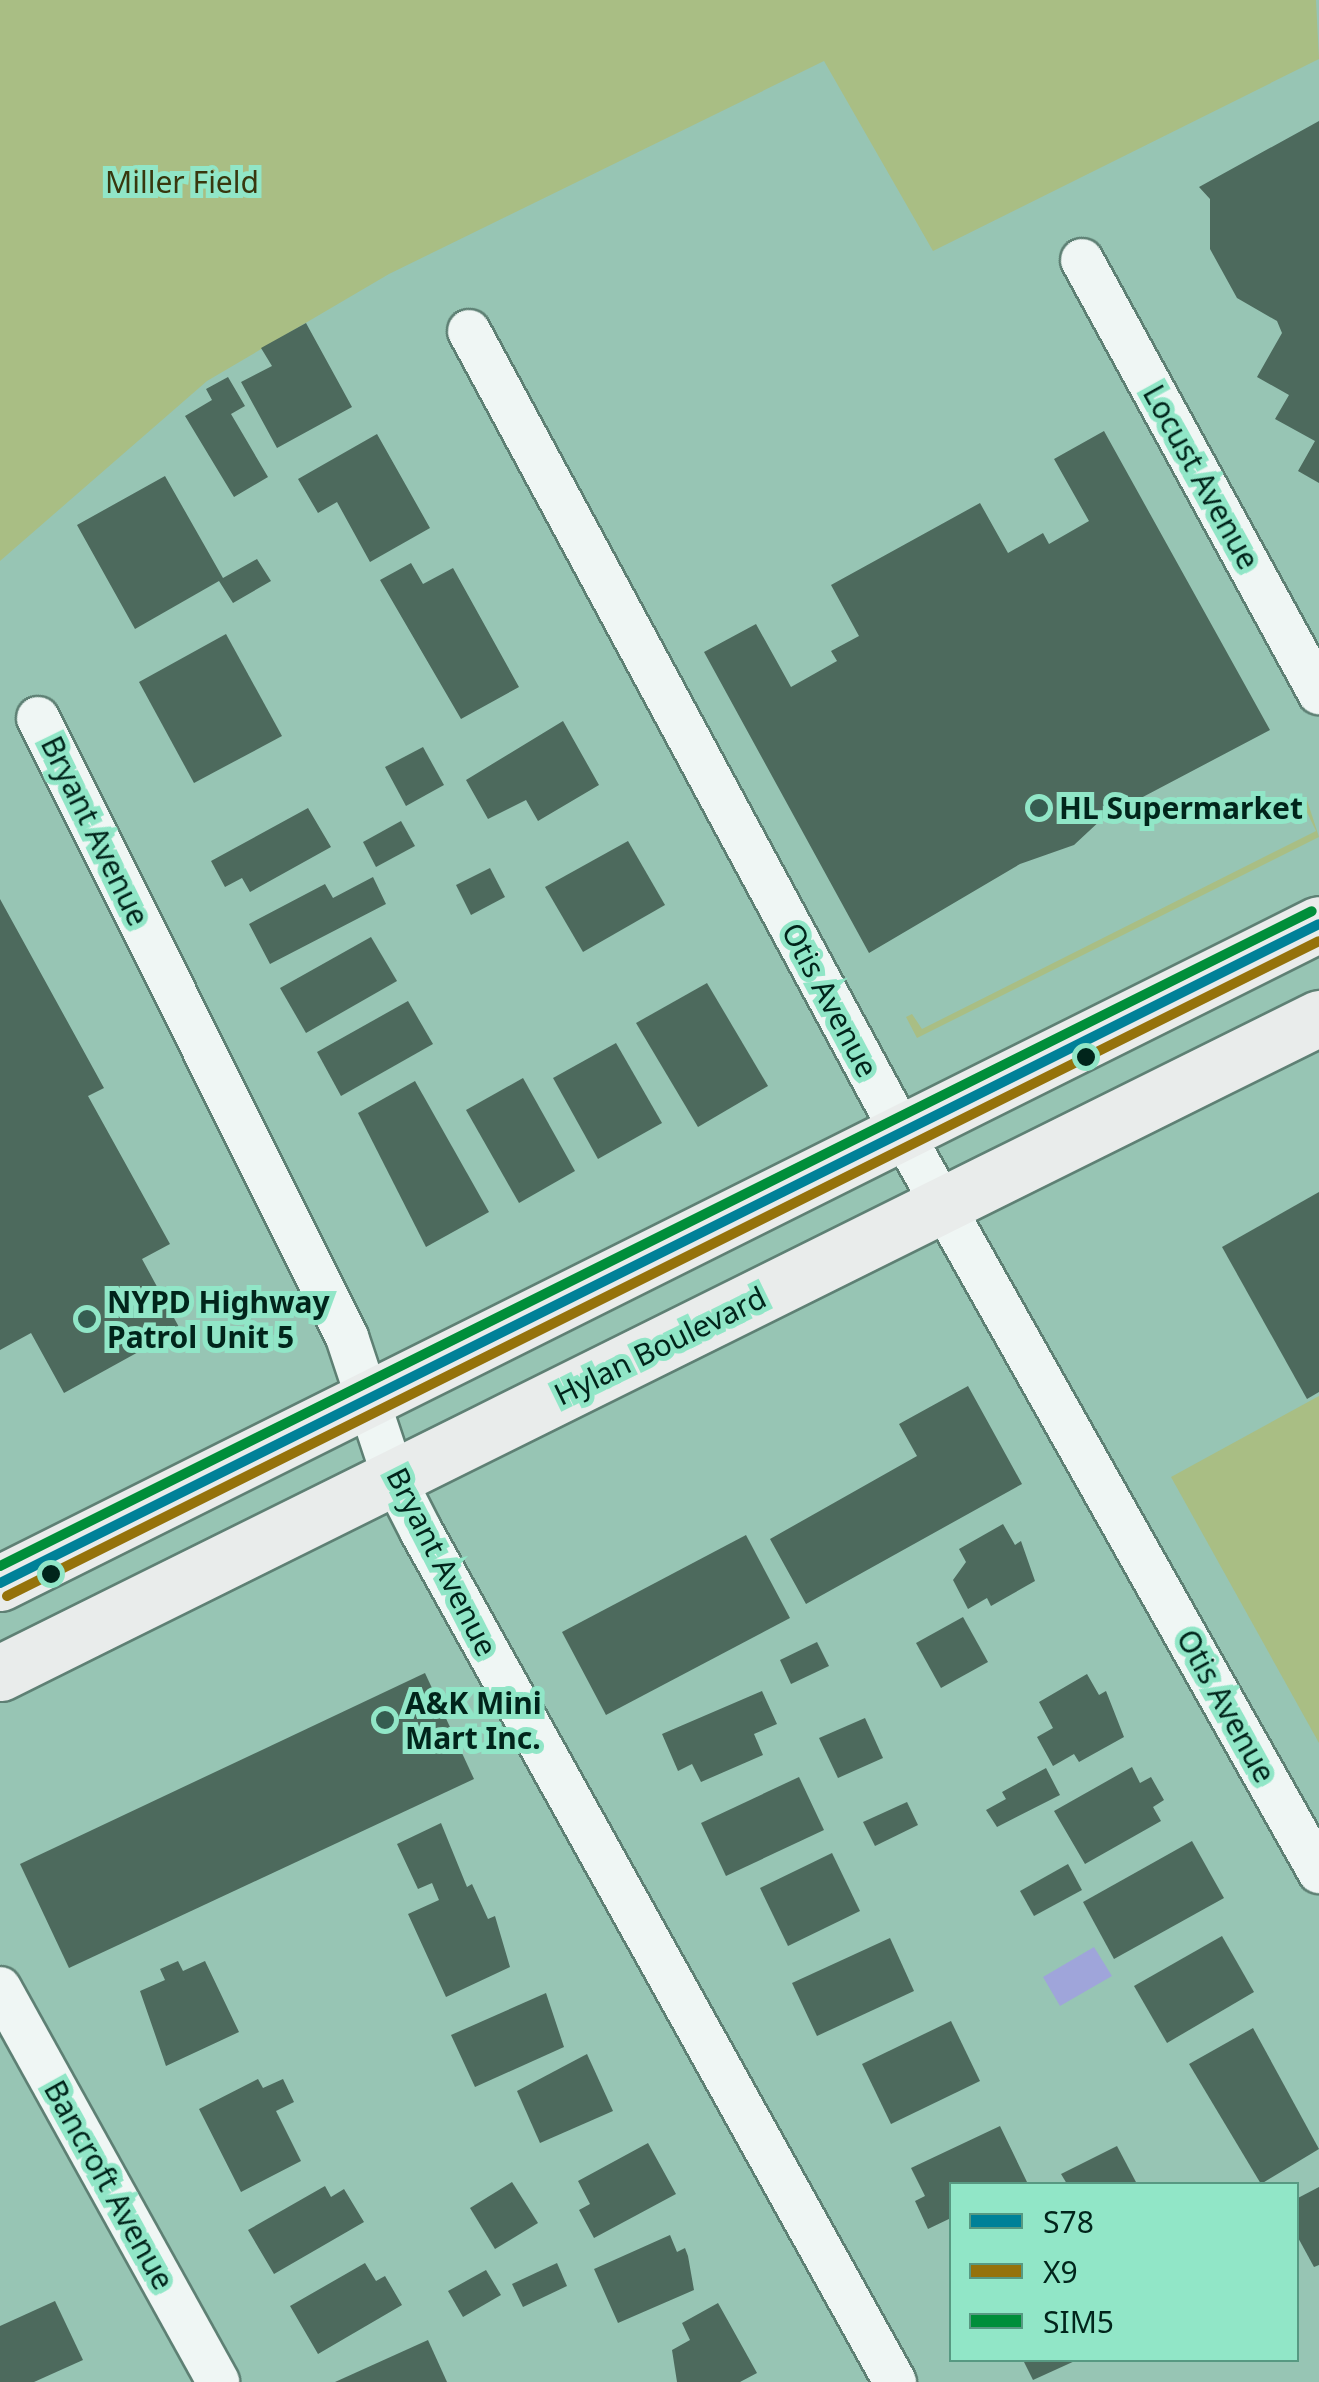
<!DOCTYPE html>
<html>
<head>
<meta charset="utf-8">
<style>
	body { margin:0 }
	#map { position:relative; width:1319px; height:2382px; overflow:hidden; background:#97c5b4; font-family:"Noto Sans",sans-serif }
	div>[style] { position:absolute }
	.green>* { inset:0; background:#a9be84 }
	.water>* { inset:0; background:#9fa5da }
	.building>* { inset:0; background:#4d6a5d }
	.roads { filter:drop-shadow(2px 0 #5e8074) drop-shadow(-2px 0 #5e8074) drop-shadow(0 2px #5e8074) drop-shadow(0 -2px #5e8074) }
	.minor>* { height:42px; margin:-21px; padding:0 21px; transform-origin:21px; border-radius:21px; background:#eff6f4 }
	.primary>* { height:55px; margin:-27.5px; padding:0 27.5px; transform-origin:27.5px; border-radius:27.5px; background:#e9eceb }
	.bus-1>* { height:10px; margin:-5px; padding:0 5px; transform-origin:5px; border-radius:5px; background:#008198 }
	.bus-2>* { height:10px; margin:-5px; padding:0 5px; transform-origin:5px; border-radius:5px; background:#95720b }
	.bus-3>* { height:10px; margin:-5px; padding:0 5px; transform-origin:5px; border-radius:5px; background:#008e3a }
	.dots>* { width:28px; height:28px; translate:-50% -50%; box-sizing:border-box; border:5px solid #91e6c7; border-radius:50% }
	span { translate:-50% -50%; white-space:nowrap; text-align:center; line-height:1.15; -webkit-text-stroke:10px #91e6c7; paint-order:stroke }
	.park-label { font-size:30px; color:#38370e }
	.street-label { font-size:30px; color:#01251b }
	.poi-label { font-size:30px; color:#01251b; font-weight:700 }
	.left { translate:0 -50%; text-align:left }
	.legend { position:absolute; left:949px; top:2182px; width:350px; height:180px; box-sizing:border-box; background:#91e6c7; border:2px solid #579982; margin:0; padding:12px 18px; list-style:none; font-size:30px; color:#01251b }
	.legend li { display:flex; align-items:center; gap:20px; height:50px }
	.legend b { width:50px; border:2px solid #579982 }
</style>
</head>
<body>
<div id="map">
	<div class="green">
		<div style="clip-path:polygon(0 0,1316px 0,1319px 59px,933px 251px,824px 61px,389px 274px,207px 381px,0 561px)"></div>
		<div style="clip-path:polygon(1306px 797px,1319px 837px,917px 1038px,906px 1017px,912px 1014px,922px 1029px,1316px 831px,1301px 800px)"></div>
		<div style="clip-path:polygon(1319px 1396px,1319px 1743px,1171px 1477px)"></div>
	</div>
	<div class="water">
		<div style="clip-path:polygon(1094px 1947px,1112px 1976px,1060px 2006px,1043px 1977px)"></div>
	</div>
	<div class="building">
		<div style="clip-path:polygon(1319px 121px,1319px 483px,1298px 471px,1315px 441px,1275px 419px,1289px 395px,1257px 377px,1282px 333px,1277px 321px,1237px 298px,1210px 249px,1210px 199px,1199px 187px)"></div>
		<div style="clip-path:polygon(306px 323px,352px 407px,277px 448px,241px 382px,272px 366px,261px 348px)"></div>
		<div style="clip-path:polygon(228px 377px,245px 406px,231px 414px,268px 477px,234px 497px,185px 416px,212px 400px,206px 389px)"></div>
		<div style="clip-path:polygon(1104px 431px,1270px 730px,1103px 818px,1074px 845px,1020px 864px,869px 953px,704px 652px,756px 624px,791px 687px,837px 661px,831px 651px,859px 636px,831px 585px,980px 503px,1008px 553px,1043px 533px,1049px 544px,1089px 521px,1054px 459px)"></div>
		<div style="clip-path:polygon(377px 434px,430px 528px,370px 562px,337px 502px,318px 513px,298px 479px)"></div>
		<div style="clip-path:polygon(165px 476px,223px 578px,257px 559px,271px 581px,233px 603px,219px 581px,135px 629px,77px 525px)"></div>
		<div style="clip-path:polygon(411px 563px,423px 584px,453px 568px,519px 687px,461px 719px,380px 580px)"></div>
		<div style="clip-path:polygon(226px 634px,282px 736px,194px 783px,139px 682px)"></div>
		<div style="clip-path:polygon(563px 721px,599px 785px,538px 821px,526px 800px,488px 819px,466px 780px)"></div>
		<div style="clip-path:polygon(423px 747px,444px 785px,406px 806px,385px 767px)"></div>
		<div style="clip-path:polygon(308px 808px,331px 847px,250px 892px,242px 878px,225px 887px,211px 861px)"></div>
		<div style="clip-path:polygon(401px 821px,415px 846px,376px 867px,363px 842px)"></div>
		<div style="clip-path:polygon(628px 841px,665px 905px,583px 952px,545px 887px)"></div>
		<div style="clip-path:polygon(490px 868px,505px 897px,471px 915px,456px 885px)"></div>
		<div style="clip-path:polygon(373px 877px,386px 904px,270px 964px,249px 924px,325px 884px,333px 898px)"></div>
		<div style="clip-path:polygon(0 899px,104px 1088px,88px 1096px,170px 1244px,142px 1259px,180px 1329px,64px 1393px,31px 1333px,0 1350px)"></div>
		<div style="clip-path:polygon(371px 937px,397px 981px,306px 1033px,280px 988px)"></div>
		<div style="clip-path:polygon(707px 983px,768px 1086px,698px 1127px,636px 1023px)"></div>
		<div style="clip-path:polygon(408px 1001px,433px 1044px,341px 1096px,317px 1052px)"></div>
		<div style="clip-path:polygon(616px 1043px,662px 1123px,598px 1159px,553px 1078px)"></div>
		<div style="clip-path:polygon(523px 1078px,575px 1171px,519px 1203px,466px 1110px)"></div>
		<div style="clip-path:polygon(415px 1081px,489px 1212px,426px 1247px,358px 1113px)"></div>
		<div style="clip-path:polygon(1319px 1192px,1319px 1392px,1307px 1399px,1222px 1247px)"></div>
		<div style="clip-path:polygon(968px 1386px,1022px 1484px,806px 1604px,770px 1539px,917px 1456px,899px 1424px)"></div>
		<div style="clip-path:polygon(1003px 1524px,1015px 1545px,1021px 1541px,1035px 1581px,991px 1606px,987px 1598px,968px 1609px,953px 1580px,966px 1562px,959px 1549px)"></div>
		<div style="clip-path:polygon(746px 1535px,790px 1618px,606px 1715px,562px 1632px)"></div>
		<div style="clip-path:polygon(963px 1617px,988px 1662px,941px 1688px,916px 1643px)"></div>
		<div style="clip-path:polygon(817px 1642px,829px 1666px,791px 1684px,780px 1660px)"></div>
		<div style="clip-path:polygon(425px 1673px,474px 1779px,69px 1968px,20px 1864px)"></div>
		<div style="clip-path:polygon(1087px 1674px,1099px 1695px,1106px 1691px,1124px 1737px,1079px 1762px,1074px 1754px,1053px 1766px,1037px 1737px,1053px 1728px,1039px 1702px)"></div>
		<div style="clip-path:polygon(762px 1691px,777px 1724px,754px 1734px,763px 1755px,701px 1782px,692px 1764px,678px 1771px,662px 1734px)"></div>
		<div style="clip-path:polygon(865px 1718px,883px 1758px,838px 1778px,819px 1738px)"></div>
		<div style="clip-path:polygon(1132px 1767px,1140px 1783px,1151px 1777px,1164px 1800px,1153px 1807px,1161px 1821px,1085px 1864px,1054px 1811px)"></div>
		<div style="clip-path:polygon(1046px 1768px,1060px 1795px,997px 1827px,986px 1810px,1006px 1799px,1002px 1792px)"></div>
		<div style="clip-path:polygon(799px 1777px,824px 1830px,726px 1876px,701px 1823px)"></div>
		<div style="clip-path:polygon(907px 1802px,918px 1825px,875px 1846px,863px 1822px)"></div>
		<div style="clip-path:polygon(441px 1823px,467px 1887px,472px 1884px,488px 1919px,495px 1916px,510px 1967px,446px 1997px,408px 1914px,439px 1900px,432px 1883px,418px 1889px,397px 1844px)"></div>
		<div style="clip-path:polygon(1192px 1841px,1224px 1898px,1114px 1959px,1083px 1902px)"></div>
		<div style="clip-path:polygon(832px 1853px,860px 1911px,788px 1946px,760px 1888px)"></div>
		<div style="clip-path:polygon(1068px 1864px,1082px 1890px,1034px 1916px,1020px 1891px)"></div>
		<div style="clip-path:polygon(1222px 1936px,1254px 1992px,1167px 2043px,1134px 1986px)"></div>
		<div style="clip-path:polygon(890px 1938px,914px 1991px,817px 2036px,792px 1983px)"></div>
		<div style="clip-path:polygon(178px 1961px,183px 1971px,205px 1961px,239px 2032px,166px 2066px,140px 1991px,165px 1980px,160px 1969px)"></div>
		<div style="clip-path:polygon(546px 1993px,564px 2047px,475px 2087px,451px 2035px)"></div>
		<div style="clip-path:polygon(951px 2021px,980px 2081px,891px 2124px,862px 2064px)"></div>
		<div style="clip-path:polygon(1253px 2028px,1319px 2149px,1261px 2184px,1189px 2064px)"></div>
		<div style="clip-path:polygon(587px 2054px,613px 2111px,540px 2143px,517px 2091px)"></div>
		<div style="clip-path:polygon(258px 2079px,263px 2088px,283px 2079px,294px 2102px,276px 2111px,301px 2161px,241px 2192px,199px 2109px)"></div>
		<div style="clip-path:polygon(1000px 2126px,1027px 2182px,952px 2184px,951px 2218px,928px 2229px,915px 2201px,925px 2196px,911px 2168px)"></div>
		<div style="clip-path:polygon(648px 2143px,676px 2194px,594px 2238px,579px 2210px,590px 2204px,578px 2181px)"></div>
		<div style="clip-path:polygon(1117px 2146px,1137px 2184px,1067px 2184px,1061px 2174px)"></div>
		<div style="clip-path:polygon(512px 2182px,538px 2223px,495px 2249px,470px 2208px)"></div>
		<div style="clip-path:polygon(325px 2186px,331px 2197px,344px 2189px,364px 2222px,274px 2274px,248px 2230px)"></div>
		<div style="clip-path:polygon(1319px 2187px,1319px 2265px,1314px 2267px,1296px 2234px,1296px 2199px)"></div>
		<div style="clip-path:polygon(670px 2235px,677px 2252px,685px 2248px,688px 2256px,694px 2290px,618px 2323px,594px 2269px)"></div>
		<div style="clip-path:polygon(365px 2263px,376px 2281px,385px 2276px,402px 2305px,318px 2354px,290px 2306px)"></div>
		<div style="clip-path:polygon(557px 2263px,567px 2286px,523px 2307px,512px 2284px)"></div>
		<div style="clip-path:polygon(486px 2270px,501px 2295px,463px 2317px,448px 2291px)"></div>
		<div style="clip-path:polygon(55px 2301px,83px 2360px,34px 2382px,0 2382px,0 2326px)"></div>
		<div style="clip-path:polygon(718px 2303px,757px 2373px,740px 2382px,677px 2382px,672px 2350px,690px 2340px,682px 2323px)"></div>
		<div style="clip-path:polygon(428px 2340px,447px 2382px,335px 2382px)"></div>
		<div style="clip-path:polygon(1023px 2360px,1077px 2360px,1033px 2380px)"></div>
	</div>
	<div class="roads">
		<div class="minor">
			<div style="left:1082px;top:260px;width:494px;rotate:61.3deg"></div>
			<div style="left:469px;top:331px;width:909px;rotate:61.63deg"></div>
			<div style="left:901px;top:1131px;width:851px;rotate:60.57deg"></div>
			<div style="left:38px;top:718px;width:692px;rotate:63.47deg"></div>
			<div style="left:347px;top:1337px;width:149px;rotate:71.6deg"></div>
			<div style="left:394px;top:1478px;width:59px;rotate:63deg"></div>
			<div style="left:421px;top:1531px;width:974px;rotate:60.88deg"></div>
			<div style="left:0;top:1988px;width:450px;rotate:61deg"></div>
		</div>
		<div class="primary">
			<div style="left:0;top:1583px;width:1474px;rotate:-26.55deg"></div>
			<div style="left:0;top:1673px;width:1473px;rotate:-26.41deg"></div>
		</div>
	</div>
	<div class="bus-1">
		<div style="left:0;top:1583px;width:1474px;rotate:-26.55deg"></div>
	</div>
	<div class="bus-2">
		<div style="left:7px;top:1596px;width:1466px;rotate:-26.53deg"></div>
	</div>
	<div class="bus-3">
		<div style="left:0;top:1566px;width:1466px;rotate:-26.53deg"></div>
	</div>
	<div class="dots">
		<div style="left:1039px;top:808px;background:#365d51"></div>
		<div style="left:1086px;top:1057px;background:#01251b"></div>
		<div style="left:87px;top:1319px;background:#365d51"></div>
		<div style="left:51px;top:1574px;background:#01251b"></div>
		<div style="left:385px;top:1720px;background:#365d51"></div>
	</div>
	<div class="park-label">
		<span style="left:182px;top:182px">Miller Field</span>
	</div>
	<div class="street-label">
		<span style="left:1201px;top:477px;rotate:61deg">Locust Avenue</span>
		<span style="left:95px;top:831px;rotate:64deg">Bryant Avenue</span>
		<span style="left:830px;top:1000px;rotate:62deg">Otis Avenue</span>
		<span style="left:660px;top:1346px;rotate:-26deg">Hylan Boulevard</span>
		<span style="left:442px;top:1562px;rotate:63deg">Bryant Avenue</span>
		<span style="left:1226px;top:1706px;rotate:61deg">Otis Avenue</span>
		<span style="left:109px;top:2185px;rotate:61deg">Bancroft Avenue</span>
	</div>
	<div class="poi-label">
		<span class="left" style="left:1059px;top:808px">HL Supermarket</span>
		<span class="left" style="left:107px;top:1319px">NYPD Highway<br>Patrol Unit 5</span>
		<span class="left" style="left:405px;top:1720px">A&amp;K Mini<br>Mart Inc.</span>
	</div>
	<ul class="legend">
	<li><b style="height:12px;background:#008198"></b>S78</li>
	<li><b style="height:12px;background:#95720b"></b>X9</li>
	<li><b style="height:12px;background:#008e3a"></b>SIM5</li>
	</ul>
</div>
</body>
</html>
